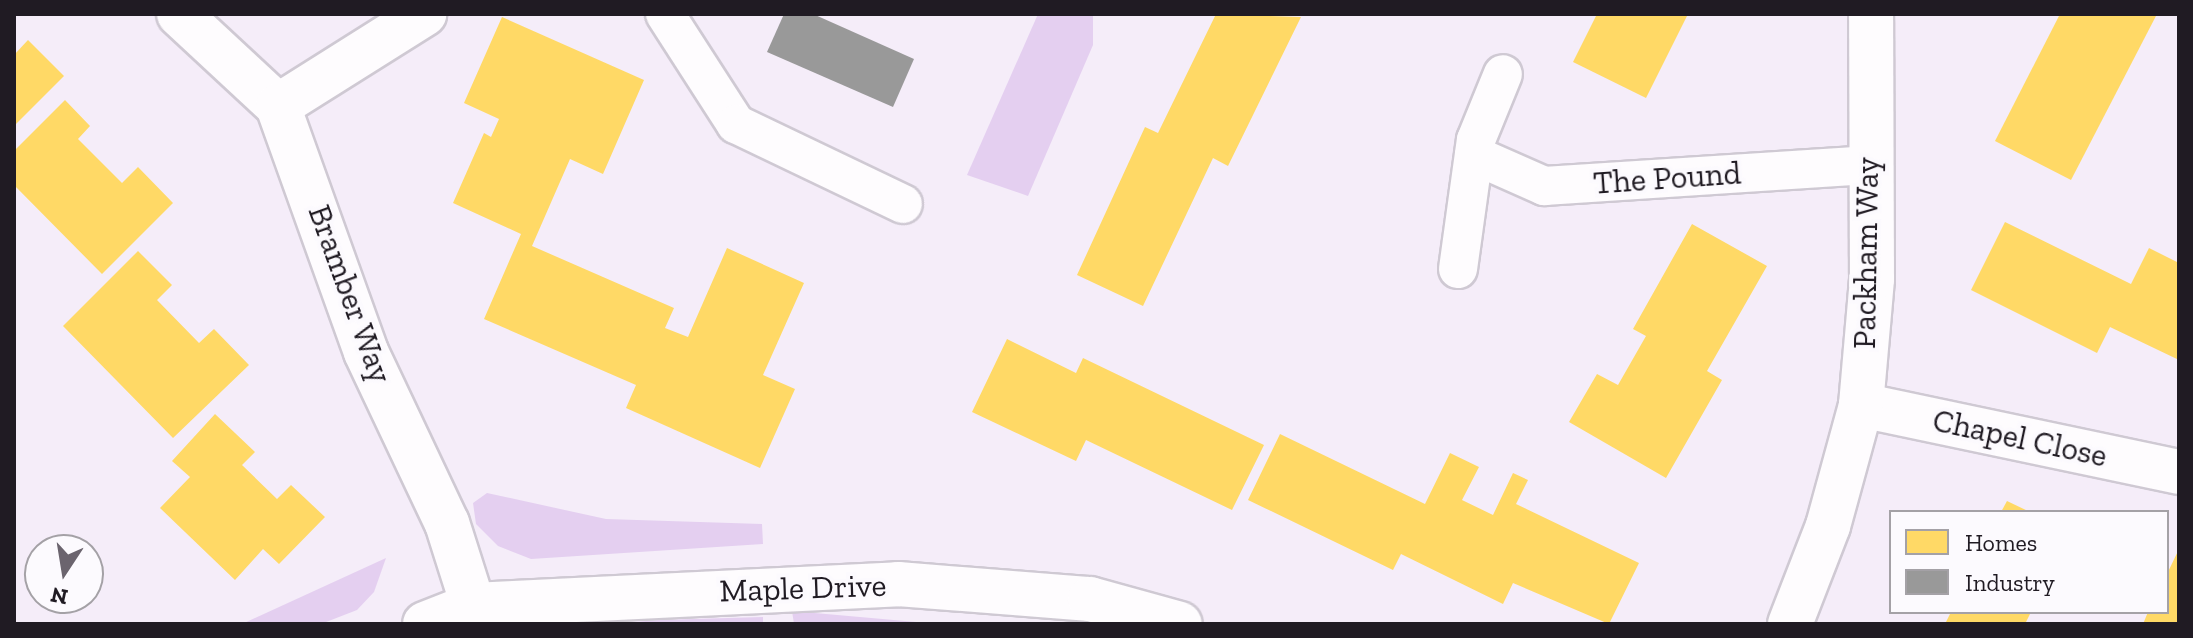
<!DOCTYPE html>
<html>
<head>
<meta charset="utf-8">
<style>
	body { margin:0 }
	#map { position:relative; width:2193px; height:638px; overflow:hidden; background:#f5edf9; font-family:"Zilla Slab",serif }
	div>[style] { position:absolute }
	.green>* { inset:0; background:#e4cff0 }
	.homes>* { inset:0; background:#ffd966 }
	.industry>* { inset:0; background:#999 }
	.roads { filter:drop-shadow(2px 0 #cfc9d3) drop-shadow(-2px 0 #cfc9d3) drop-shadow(0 2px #cfc9d3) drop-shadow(0 -2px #cfc9d3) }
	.lane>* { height:38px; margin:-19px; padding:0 19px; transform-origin:19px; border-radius:19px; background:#fefcfe }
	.street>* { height:44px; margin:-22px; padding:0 22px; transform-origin:22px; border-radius:22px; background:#fefcfe }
	.secondary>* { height:44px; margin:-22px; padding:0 22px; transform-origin:22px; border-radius:22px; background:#fefcfe }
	span { translate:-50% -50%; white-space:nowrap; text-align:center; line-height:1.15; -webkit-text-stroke:8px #fcfafe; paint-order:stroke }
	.street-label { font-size:32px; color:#201b23 }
	.frame { position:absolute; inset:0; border:16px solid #201b23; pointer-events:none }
	.legend { position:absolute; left:1889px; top:510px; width:280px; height:104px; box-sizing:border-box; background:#fcfafe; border:2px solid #a4a1a6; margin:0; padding:10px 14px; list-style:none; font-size:24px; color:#201b23 }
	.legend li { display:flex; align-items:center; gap:16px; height:40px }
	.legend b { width:40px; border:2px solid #a4a1a6 }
	.north { position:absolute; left:24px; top:534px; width:80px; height:80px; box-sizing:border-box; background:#fcfafe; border:2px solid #a4a1a6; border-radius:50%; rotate:192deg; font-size:22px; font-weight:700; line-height:32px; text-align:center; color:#201b23 }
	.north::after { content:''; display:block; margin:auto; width:28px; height:36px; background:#6b646e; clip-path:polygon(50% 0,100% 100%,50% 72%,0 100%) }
</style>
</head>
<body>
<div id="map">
	<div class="green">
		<div style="clip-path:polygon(1038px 14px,1093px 14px,1093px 45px,1028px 196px,967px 175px)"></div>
		<div style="clip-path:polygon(487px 493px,606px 519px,762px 524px,763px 544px,531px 559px,498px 546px,476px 524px,473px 503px)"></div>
		<div style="clip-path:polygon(386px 558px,374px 592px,357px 610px,321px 624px,242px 624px)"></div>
		<div style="clip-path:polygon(792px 611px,939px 624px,794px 624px)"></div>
		<div style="clip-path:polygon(763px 617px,763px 624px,608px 624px,659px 620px)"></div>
	</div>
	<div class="homes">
		<div style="clip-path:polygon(1216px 14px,1301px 17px,1228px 166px,1213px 158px,1143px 306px,1077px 275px,1145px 127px,1158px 133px)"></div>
		<div style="clip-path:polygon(1597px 14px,1688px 14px,1646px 98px,1573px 62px)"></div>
		<div style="clip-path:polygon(2060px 14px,2157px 14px,2071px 180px,1995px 141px)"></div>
		<div style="clip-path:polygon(502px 17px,644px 80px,603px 174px,570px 159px,532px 246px,674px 308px,665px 328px,688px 337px,727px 248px,804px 283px,763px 375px,795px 389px,760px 468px,626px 408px,636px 385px,484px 319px,521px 234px,453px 203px,484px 133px,491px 137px,499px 119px,464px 103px)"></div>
		<div style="clip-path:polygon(28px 40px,64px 76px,14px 126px,14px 55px)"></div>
		<div style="clip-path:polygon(65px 100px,90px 126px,78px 139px,122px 183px,138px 167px,173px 203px,102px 274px,14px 185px,14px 151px)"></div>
		<div style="clip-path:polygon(2005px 222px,2131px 284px,2149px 248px,2179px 263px,2179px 360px,2110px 327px,2097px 353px,1971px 290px)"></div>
		<div style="clip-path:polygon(1692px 224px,1767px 266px,1707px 371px,1722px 380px,1666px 478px,1569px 422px,1597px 374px,1618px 385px,1646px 336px,1633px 329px)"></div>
		<div style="clip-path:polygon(138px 251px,172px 285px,157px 300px,199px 343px,214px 329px,249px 365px,173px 438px,63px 326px)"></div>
		<div style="clip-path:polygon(1007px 339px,1076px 373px,1083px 358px,1264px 445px,1232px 510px,1086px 440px,1076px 461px,972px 412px)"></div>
		<div style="clip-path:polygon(215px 414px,255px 452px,242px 465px,277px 499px,291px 485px,325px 517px,279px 564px,263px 549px,235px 580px,160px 508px,190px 477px,172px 461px)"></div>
		<div style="clip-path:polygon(1280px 434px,1425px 504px,1450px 453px,1479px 467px,1462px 500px,1493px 515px,1513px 473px,1528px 480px,1516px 504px,1639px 563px,1609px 624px,1513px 583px,1503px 604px,1401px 554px,1393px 570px,1248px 500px)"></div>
		<div style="clip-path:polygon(2007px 501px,2030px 512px,2001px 512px)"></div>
		<div style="clip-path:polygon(2179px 549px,2179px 624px,2143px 624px,2148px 612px,2167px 612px,2167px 574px)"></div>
		<div style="clip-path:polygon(1951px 612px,2031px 612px,2025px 624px,1945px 624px)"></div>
	</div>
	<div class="industry">
		<div style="clip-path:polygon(784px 14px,813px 14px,914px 59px,893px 107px,767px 52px)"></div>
	</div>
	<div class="roads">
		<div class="lane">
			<div style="left:665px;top:14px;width:131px;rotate:57.2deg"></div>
			<div style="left:736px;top:124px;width:185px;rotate:25.6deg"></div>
			<div style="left:1474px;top:155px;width:77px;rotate:23.9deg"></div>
			<div style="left:1544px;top:186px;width:324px;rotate:-3.7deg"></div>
			<div style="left:1458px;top:269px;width:130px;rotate:-82.1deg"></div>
			<div style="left:1476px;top:140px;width:71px;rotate:-67.8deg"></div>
		</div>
		<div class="street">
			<div style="left:179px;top:14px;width:135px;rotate:42.9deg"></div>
			<div style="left:278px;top:106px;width:261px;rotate:70.3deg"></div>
			<div style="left:366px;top:352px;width:189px;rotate:64.7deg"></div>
			<div style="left:447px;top:523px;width:86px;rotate:72.4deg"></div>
			<div style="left:278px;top:106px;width:173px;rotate:-32.2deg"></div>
			<div style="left:1861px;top:405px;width:325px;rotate:11.9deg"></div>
			<div style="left:1790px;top:624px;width:105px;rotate:-68.8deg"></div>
			<div style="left:1828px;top:526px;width:125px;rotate:-74.7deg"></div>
			<div style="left:1861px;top:405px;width:126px;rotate:-85deg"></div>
			<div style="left:1872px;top:279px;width:265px;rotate:-90.2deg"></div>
		</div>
		<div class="secondary">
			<div style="left:425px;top:624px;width:52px;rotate:-21.6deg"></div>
			<div style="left:473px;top:605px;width:426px;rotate:-2.8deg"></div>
			<div style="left:898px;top:584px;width:193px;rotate:4.5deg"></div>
			<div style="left:1090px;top:599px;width:93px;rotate:15.5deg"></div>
		</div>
	</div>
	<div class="street-label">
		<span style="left:1667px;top:178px;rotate:-4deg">The Pound</span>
		<span style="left:1866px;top:253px;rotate:-89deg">Packham Way</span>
		<span style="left:350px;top:294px;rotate:70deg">Bramber Way</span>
		<span style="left:2020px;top:438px;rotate:12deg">Chapel Close</span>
		<span style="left:803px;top:588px;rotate:-2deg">Maple Drive</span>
	</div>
	<div class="frame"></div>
	<ul class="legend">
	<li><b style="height:22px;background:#ffd966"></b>Homes</li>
	<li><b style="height:22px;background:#999"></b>Industry</li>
	</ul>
	<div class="north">N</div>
</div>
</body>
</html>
